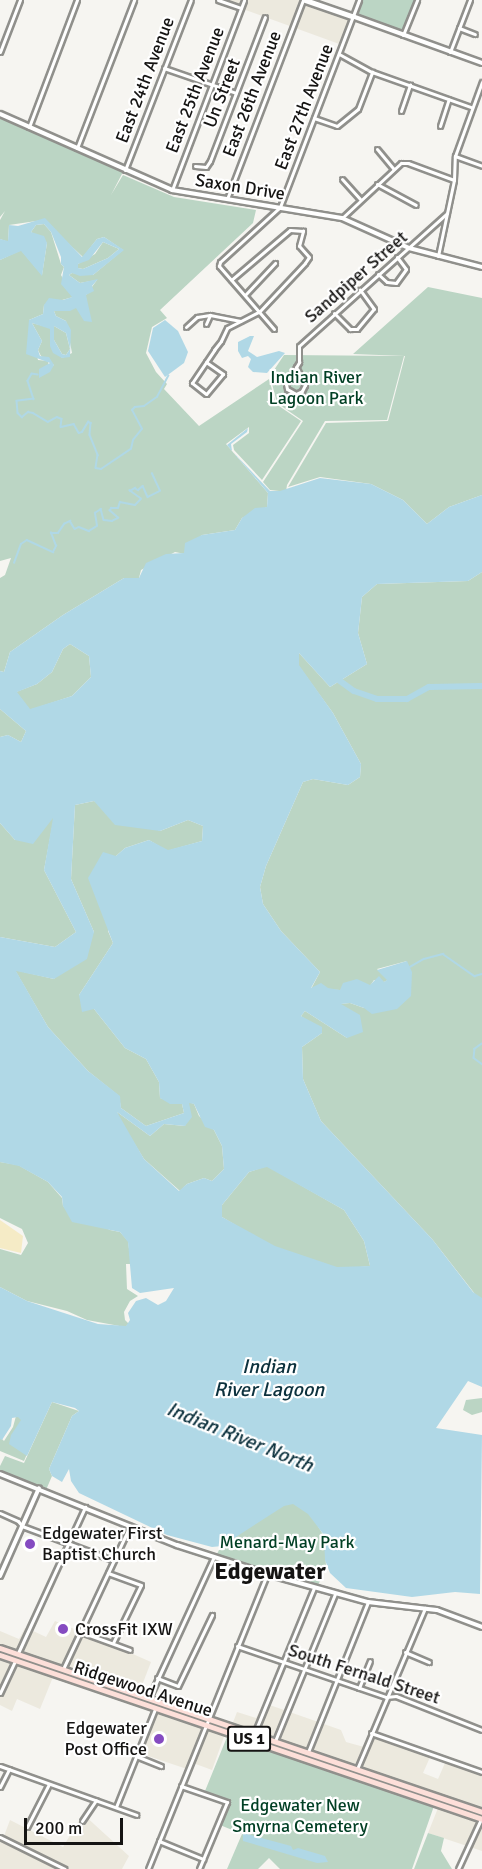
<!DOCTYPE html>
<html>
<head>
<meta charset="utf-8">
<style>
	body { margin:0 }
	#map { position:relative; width:482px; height:1869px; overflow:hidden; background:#f6f5f1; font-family:Signika,sans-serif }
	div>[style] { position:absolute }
	.built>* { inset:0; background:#ece9de }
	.green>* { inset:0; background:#bbd5c4 }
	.sand>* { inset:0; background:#f5ebc6 }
	.water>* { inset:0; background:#b0d8e6 }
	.stream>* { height:1.5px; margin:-0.75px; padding:0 0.75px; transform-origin:0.75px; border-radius:0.75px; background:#b0d8e6 }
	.river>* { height:6px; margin:-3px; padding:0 3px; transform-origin:3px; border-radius:3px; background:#b0d8e6 }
	.roads { filter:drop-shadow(2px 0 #90908c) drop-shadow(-2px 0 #90908c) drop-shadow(0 2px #90908c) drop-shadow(0 -2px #90908c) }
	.minor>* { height:3px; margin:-1.5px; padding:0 1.5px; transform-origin:1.5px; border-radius:1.5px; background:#fff }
	.tertiary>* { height:4px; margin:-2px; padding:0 2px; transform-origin:2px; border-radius:2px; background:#fff }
	.secondary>* { height:4.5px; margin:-2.25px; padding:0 2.25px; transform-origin:2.25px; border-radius:2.25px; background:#fff }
	.primary>* { height:5px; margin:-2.5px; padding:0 2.5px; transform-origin:2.5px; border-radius:2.5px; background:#fddfd9 }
	.dots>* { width:16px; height:16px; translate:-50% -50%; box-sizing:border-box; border:3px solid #fff; border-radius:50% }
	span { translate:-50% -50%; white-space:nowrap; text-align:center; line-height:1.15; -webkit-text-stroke:4.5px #fff; paint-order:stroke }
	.shield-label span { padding:2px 4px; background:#fff; border:2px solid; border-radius:4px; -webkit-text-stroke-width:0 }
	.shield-label { font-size:16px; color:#151413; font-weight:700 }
	.street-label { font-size:18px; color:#151413 }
	.park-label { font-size:18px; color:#013f24 }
	.poi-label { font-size:18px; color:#151413 }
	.left { translate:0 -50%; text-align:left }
	.right { translate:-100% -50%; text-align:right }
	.water-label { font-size:20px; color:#0c313d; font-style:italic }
	.district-label { font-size:24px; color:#151413; font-weight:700 }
	.scale { position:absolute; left:24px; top:1818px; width:99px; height:27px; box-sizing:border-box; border:3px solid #151413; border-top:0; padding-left:8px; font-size:18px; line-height:21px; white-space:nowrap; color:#151413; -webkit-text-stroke:4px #fff; paint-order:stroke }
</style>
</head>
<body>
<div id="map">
	<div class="built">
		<div style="clip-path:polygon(218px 0,305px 0,352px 16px,342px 45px)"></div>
		<div style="clip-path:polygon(55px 1621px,79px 1631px,62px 1667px,20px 1652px,31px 1630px,46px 1637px)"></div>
		<div style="clip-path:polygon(25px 1628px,27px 1629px,17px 1651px,0 1644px,0 1631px,19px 1639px)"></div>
		<div style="clip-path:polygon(83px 1632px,151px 1662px,139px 1693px,65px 1668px)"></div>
		<div style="clip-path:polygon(0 1657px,53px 1677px,40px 1709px,17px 1699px,12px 1711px,0 1705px)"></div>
		<div style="clip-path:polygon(264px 1703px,341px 1730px,346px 1742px,364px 1747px,370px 1733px,431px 1755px,423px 1773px,438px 1779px,445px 1763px,482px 1776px,482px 1810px,232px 1725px,237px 1712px,256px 1718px)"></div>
		<div style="clip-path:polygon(154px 1713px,225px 1734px,212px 1770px,193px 1763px,190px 1770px,136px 1752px)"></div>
		<div style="clip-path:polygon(438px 1808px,482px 1823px,482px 1851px,428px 1833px)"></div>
		<div style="clip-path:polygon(83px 1814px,129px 1856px,122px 1869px,0 1869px,0 1834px,4px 1836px,10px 1820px,63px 1847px)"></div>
	</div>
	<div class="green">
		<div style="clip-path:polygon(359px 0,417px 0,406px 34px,354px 15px)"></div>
		<div style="clip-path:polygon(0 114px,123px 172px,111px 195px,123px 175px,174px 197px,256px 210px,253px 223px,160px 310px,167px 318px,152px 327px,146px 353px,156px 372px,167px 384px,164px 389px,199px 426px,269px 379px,276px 404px,301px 421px,262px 480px,234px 450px,233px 445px,249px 433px,249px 427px,226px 444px,268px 493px,267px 507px,242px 518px,235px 530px,202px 535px,185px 554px,175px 552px,141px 570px,139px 578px,124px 578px,63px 615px,10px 652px,4px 672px,0 671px,0 578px,5px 575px,11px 558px,0 561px,0 260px,21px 250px,42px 275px,47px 243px,31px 232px,36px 225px,44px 224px,51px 232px,61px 264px,64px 267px,61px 275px,73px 297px,44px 305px,43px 314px,29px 320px,38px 360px,48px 361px,49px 369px,54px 365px,41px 356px,38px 350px,42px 341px,32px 323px,51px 328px,50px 336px,62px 358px,72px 353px,66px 321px,56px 316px,54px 311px,86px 295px,97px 280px,80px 283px,69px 275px,72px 273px,93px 275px,123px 250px,104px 237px,97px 239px,83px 257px,43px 220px,9px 225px,8px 242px,0 239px,0 220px,5px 211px,0 217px)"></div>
		<div style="clip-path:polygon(103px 242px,119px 249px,108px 258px,83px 269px,78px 268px,78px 264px,95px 254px)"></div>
		<div style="clip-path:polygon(428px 287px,482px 298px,482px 495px,449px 507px,427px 524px,403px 500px,371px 484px,320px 477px,288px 487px,326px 423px,388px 421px,405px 356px,353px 354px)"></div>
		<div style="clip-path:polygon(54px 326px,66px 333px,70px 349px,66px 355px,62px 354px,54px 340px)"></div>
		<div style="clip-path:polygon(284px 355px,404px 356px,387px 420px,325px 421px,287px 485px,284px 505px,277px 506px,279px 491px,270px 490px,263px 482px,303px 421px,277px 403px,270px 376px)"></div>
		<div style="clip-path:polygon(482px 572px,482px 1303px,432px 1239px,321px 1121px,303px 1079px,302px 1047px,322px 1033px,301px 1016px,305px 1011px,347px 1038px,340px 1004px,350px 1003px,364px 1008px,407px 961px,377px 969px,388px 980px,384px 982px,374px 980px,370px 986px,340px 990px,311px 989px,320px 972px,281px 931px,263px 904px,260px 887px,266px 866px,303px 782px,313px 779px,348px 785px,360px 777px,361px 764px,333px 713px,298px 665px,299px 653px,330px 687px,367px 664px,358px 633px,362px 597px,377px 584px,468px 581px)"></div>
		<div style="clip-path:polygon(70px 644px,89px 656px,91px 677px,72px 696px,30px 710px,16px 692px,37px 684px,52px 672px,63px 649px)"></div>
		<div style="clip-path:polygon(0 709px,26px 731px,21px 742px,8px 735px,0 737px)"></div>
		<div style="clip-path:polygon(94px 801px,160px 831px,188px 820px,203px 826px,202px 841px,167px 851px,149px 840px,125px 848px,116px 856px,108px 931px,113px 943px,79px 995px,94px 1009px,125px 1048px,146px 1059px,159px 1082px,160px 1098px,182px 1104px,184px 1113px,146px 1126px,121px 1108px,119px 1096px,88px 1071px,48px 1027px,15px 970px,54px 979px,94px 932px,71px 879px,75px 805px)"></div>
		<div style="clip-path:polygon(54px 817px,44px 870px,76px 932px,55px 947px,0 937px,0 823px,15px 840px)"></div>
		<div style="clip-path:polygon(189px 1102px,194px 1104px,199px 1116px,214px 1130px,222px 1146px,224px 1169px,212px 1181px,204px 1178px,187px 1184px,180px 1191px,144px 1159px,118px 1117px,117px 1112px,150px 1136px,164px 1124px,185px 1126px)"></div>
		<div style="clip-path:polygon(0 1162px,18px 1165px,48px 1182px,62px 1198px,63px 1206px,110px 1230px,120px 1232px,128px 1241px,131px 1264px,126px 1264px,127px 1289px,138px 1296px,130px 1301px,124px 1312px,125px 1320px,129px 1324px,125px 1327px,87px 1320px,67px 1311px,27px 1301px,0 1287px,0 1249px,21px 1255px,28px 1243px,22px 1229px,0 1218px)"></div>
		<div style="clip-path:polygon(267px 1166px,344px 1210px,364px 1241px,370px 1266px,340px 1269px,276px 1249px,222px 1217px,222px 1205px,249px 1172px)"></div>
		<div style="clip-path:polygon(482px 1398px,482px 1412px,472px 1415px,463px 1410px,466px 1400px)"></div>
		<div style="clip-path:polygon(52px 1402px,79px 1411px,72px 1416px,49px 1469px,52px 1476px,46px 1490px,0 1471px,0 1466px,5px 1456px,24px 1463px)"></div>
		<div style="clip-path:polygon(16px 1416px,22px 1417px,27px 1454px,24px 1461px,0 1451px,0 1437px,4px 1441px,13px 1427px)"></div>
		<div style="clip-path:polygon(274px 1494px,308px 1510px,324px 1536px,326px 1566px,317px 1588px,216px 1556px,222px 1544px)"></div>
		<div style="clip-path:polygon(227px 1737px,434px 1806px,412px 1869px,280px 1869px,269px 1858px,258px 1869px,227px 1869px,242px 1834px,220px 1825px,230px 1800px,205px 1791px)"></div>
		<div style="clip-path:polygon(428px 1833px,444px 1838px,441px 1851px,452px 1869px,414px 1869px)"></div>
	</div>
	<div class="sand">
		<div style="clip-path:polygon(0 1220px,23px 1236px,21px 1253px,0 1248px)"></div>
	</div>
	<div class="water">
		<div style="clip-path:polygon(evenodd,45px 218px,82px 257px,97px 239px,104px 237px,124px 250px,93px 275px,80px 276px,72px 273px,69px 275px,80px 283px,98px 279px,92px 286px,94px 291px,86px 295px,92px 322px,84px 321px,76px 308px,70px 311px,54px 311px,56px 316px,66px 321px,71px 330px,70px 357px,62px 358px,53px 353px,50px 346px,50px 329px,32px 323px,42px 341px,38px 350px,40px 356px,49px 357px,54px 365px,50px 372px,39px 378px,39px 369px,50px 363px,26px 354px,29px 320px,43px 314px,44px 305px,49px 298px,63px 300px,72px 297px,61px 284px,64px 267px,61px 264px,61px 257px,51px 232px,44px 224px,36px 225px,31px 232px,44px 236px,47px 243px,42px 276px,21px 251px,0 260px,0 239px,8px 241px,9px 225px,18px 226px,45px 218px,103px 242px,119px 249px,108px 258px,83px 269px,78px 268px,78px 264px,89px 260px,103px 242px,45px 218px,54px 326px,66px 333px,70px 349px,66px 355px,62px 354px,54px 340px,54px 326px)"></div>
		<div style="clip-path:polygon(165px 320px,178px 331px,188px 352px,184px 363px,165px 377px,148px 351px,153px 328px)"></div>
		<div style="clip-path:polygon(250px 336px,254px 336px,248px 351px,257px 357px,279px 351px,285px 353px,267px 373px,253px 372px,248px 367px,251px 359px,248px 356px,242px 358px,238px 351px,238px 342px)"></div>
		<div style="clip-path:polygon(evenodd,248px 428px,247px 432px,231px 444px,232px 451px,270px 491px,280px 491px,320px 478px,371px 484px,403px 500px,427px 524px,449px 507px,482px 495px,482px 572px,468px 581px,377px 584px,362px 597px,358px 633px,367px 664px,330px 687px,299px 653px,299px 665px,333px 713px,361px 764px,360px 777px,348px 785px,313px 779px,303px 782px,266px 866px,260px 887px,263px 904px,281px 931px,320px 972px,311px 988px,321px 983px,328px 988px,340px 990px,343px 983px,357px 979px,370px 985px,379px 976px,384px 982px,387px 980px,377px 970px,407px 961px,412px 972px,411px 996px,397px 1009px,372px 1014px,364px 1008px,350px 1003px,341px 1004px,360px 1015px,363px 1032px,347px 1038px,305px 1011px,301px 1016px,322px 1027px,322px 1033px,302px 1047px,303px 1079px,321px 1121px,432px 1239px,473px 1292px,482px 1298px,482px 1387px,468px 1381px,436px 1428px,482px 1435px,480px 1594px,455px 1592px,412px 1597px,346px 1588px,330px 1573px,325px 1560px,324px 1535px,308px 1514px,293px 1504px,284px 1506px,222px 1546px,212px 1547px,167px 1535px,79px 1493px,71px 1481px,69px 1469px,62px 1482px,52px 1476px,49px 1469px,72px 1416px,79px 1411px,75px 1408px,52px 1402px,27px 1456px,9px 1444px,11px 1435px,21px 1420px,18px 1417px,12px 1418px,11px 1426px,2px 1440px,0 1439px,0 1287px,27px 1301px,98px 1324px,126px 1326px,130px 1320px,128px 1313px,136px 1301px,146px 1298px,158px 1305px,166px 1301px,174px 1288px,140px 1293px,132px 1288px,128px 1242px,120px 1232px,72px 1222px,63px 1206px,62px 1197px,48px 1182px,19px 1166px,0 1162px,0 937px,55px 947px,76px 932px,44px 870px,53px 818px,33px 844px,15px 840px,0 823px,0 737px,8px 735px,21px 742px,26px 731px,0 709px,0 671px,4px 672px,10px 652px,63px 615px,124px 578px,139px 578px,146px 563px,166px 554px,184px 553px,185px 543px,202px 535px,235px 530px,242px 518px,255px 508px,267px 507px,268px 493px,227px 445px,248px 428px,70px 644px,89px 656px,91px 677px,72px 696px,30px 709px,17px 692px,37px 684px,52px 672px,63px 649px,70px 644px,248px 428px,94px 801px,115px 825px,160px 831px,188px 820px,203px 826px,202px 841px,168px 850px,149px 840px,125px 848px,116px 856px,103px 852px,88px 878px,113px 943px,79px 995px,82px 1012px,94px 1009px,125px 1048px,146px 1059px,159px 1082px,160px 1098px,170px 1104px,182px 1104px,184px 1113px,146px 1126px,121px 1108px,120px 1096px,88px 1071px,48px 1027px,16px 971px,54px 979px,87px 959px,94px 932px,71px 879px,75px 805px,94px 801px,248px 428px,189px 1103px,194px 1104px,205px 1127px,214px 1130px,222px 1146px,224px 1169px,212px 1181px,204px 1178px,187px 1184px,179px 1191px,144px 1159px,117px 1112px,150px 1136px,164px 1124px,185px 1126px,192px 1117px,189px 1103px,248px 428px,267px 1167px,344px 1210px,364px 1241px,370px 1266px,337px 1267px,275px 1246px,222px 1217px,222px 1205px,249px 1172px,267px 1167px)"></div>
		<div style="clip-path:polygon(243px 1833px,291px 1846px,293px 1850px,298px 1848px,325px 1856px,328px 1862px,317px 1863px,243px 1841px)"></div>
	</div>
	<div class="stream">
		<div style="left:38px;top:375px;width:6px;rotate:-171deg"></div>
		<div style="left:32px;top:374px;width:8px;rotate:120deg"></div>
		<div style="left:28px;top:381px;width:19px;rotate:72deg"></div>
		<div style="left:34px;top:399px;width:17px;rotate:173deg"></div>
		<div style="left:17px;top:401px;width:12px;rotate:85deg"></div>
		<div style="left:18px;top:413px;width:6px;rotate:45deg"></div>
		<div style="left:22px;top:417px;width:8px;rotate:-40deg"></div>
		<div style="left:28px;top:412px;width:5px;rotate:11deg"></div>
		<div style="left:33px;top:413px;width:17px;rotate:31deg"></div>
		<div style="left:48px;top:422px;width:10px;rotate:-29deg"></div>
		<div style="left:57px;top:417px;width:5px;rotate:22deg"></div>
		<div style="left:62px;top:419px;width:8px;rotate:97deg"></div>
		<div style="left:61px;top:427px;width:13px;rotate:-13deg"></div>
		<div style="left:74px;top:424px;width:10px;rotate:61deg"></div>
		<div style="left:79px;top:433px;width:3px;rotate:-18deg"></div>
		<div style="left:82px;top:432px;width:12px;rotate:-59deg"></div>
		<div style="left:88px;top:422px;width:3px;rotate:18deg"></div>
		<div style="left:91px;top:423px;width:12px;rotate:95deg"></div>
		<div style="left:90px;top:435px;width:22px;rotate:68deg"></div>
		<div style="left:98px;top:455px;width:13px;rotate:99deg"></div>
		<div style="left:96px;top:468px;width:5px;rotate:11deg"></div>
		<div style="left:101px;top:469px;width:36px;rotate:-34deg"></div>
		<div style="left:131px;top:449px;width:9px;rotate:-77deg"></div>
		<div style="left:133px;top:440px;width:14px;rotate:-51deg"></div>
		<div style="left:142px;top:429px;width:21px;rotate:-118deg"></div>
		<div style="left:132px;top:410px;width:4px;rotate:-45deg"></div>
		<div style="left:135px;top:407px;width:9px;rotate:-6deg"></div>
		<div style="left:144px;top:406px;width:16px;rotate:-35deg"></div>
		<div style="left:157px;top:397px;width:24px;rotate:-62deg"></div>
		<div style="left:14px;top:563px;width:20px;rotate:-70deg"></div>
		<div style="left:21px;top:544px;width:7px;rotate:-34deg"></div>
		<div style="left:27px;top:540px;width:29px;rotate:25deg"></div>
		<div style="left:53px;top:552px;width:7px;rotate:-63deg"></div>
		<div style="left:56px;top:546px;width:14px;rotate:-111deg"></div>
		<div style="left:51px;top:533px;width:7px"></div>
		<div style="left:58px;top:533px;width:11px;rotate:-56deg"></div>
		<div style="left:64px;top:524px;width:7px;rotate:-27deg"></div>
		<div style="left:70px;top:521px;width:9px;rotate:58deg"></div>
		<div style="left:75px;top:529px;width:4px;rotate:-27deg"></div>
		<div style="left:79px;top:527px;width:11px;rotate:22deg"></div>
		<div style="left:89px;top:531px;width:9px;rotate:-32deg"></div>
		<div style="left:97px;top:526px;width:13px;rotate:-99deg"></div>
		<div style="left:95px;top:513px;width:7px;rotate:-34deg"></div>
		<div style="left:101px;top:509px;width:11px;rotate:75deg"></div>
		<div style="left:104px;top:520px;width:8px;rotate:7deg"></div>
		<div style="left:112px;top:521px;width:7px;rotate:-27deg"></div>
		<div style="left:118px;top:518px;width:11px;rotate:-139deg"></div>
		<div style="left:110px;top:511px;width:3px;rotate:-72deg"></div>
		<div style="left:111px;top:508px;width:7px"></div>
		<div style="left:118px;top:508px;width:6px;rotate:-72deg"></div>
		<div style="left:120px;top:502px;width:15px;rotate:11deg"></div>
		<div style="left:135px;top:505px;width:8px;rotate:-45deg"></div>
		<div style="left:141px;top:499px;width:14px;rotate:-144deg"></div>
		<div style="left:130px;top:491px;width:6px;rotate:-31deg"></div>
		<div style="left:135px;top:488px;width:4px;rotate:34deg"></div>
		<div style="left:138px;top:490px;width:6px;rotate:-39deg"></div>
		<div style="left:143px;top:486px;width:12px;rotate:66deg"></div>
		<div style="left:148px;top:497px;width:13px;rotate:-27deg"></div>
		<div style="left:160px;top:491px;width:19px;rotate:-115deg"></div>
		<div style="left:410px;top:967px;width:16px;rotate:-30deg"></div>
		<div style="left:424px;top:959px;width:20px;rotate:-15deg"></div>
		<div style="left:443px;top:954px;width:39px;rotate:35deg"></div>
		<div style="left:475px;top:976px;width:7px;rotate:-16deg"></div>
		<div style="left:482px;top:1044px;width:9px;rotate:144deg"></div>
		<div style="left:475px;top:1049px;width:9px;rotate:96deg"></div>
		<div style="left:474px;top:1058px;width:10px;rotate:37deg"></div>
	</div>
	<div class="river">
		<div style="left:340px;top:681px;width:17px;rotate:36deg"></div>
		<div style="left:354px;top:691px;width:24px;rotate:19deg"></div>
		<div style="left:377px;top:699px;width:30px"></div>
		<div style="left:407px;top:699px;width:25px;rotate:-29deg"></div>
		<div style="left:429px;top:687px;width:53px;rotate:-1.1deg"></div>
	</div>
	<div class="roads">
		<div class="minor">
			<div style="left:218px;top:0;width:24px;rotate:19deg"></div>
			<div style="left:459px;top:28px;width:17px;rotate:21deg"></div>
			<div style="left:403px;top:35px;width:38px;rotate:-68deg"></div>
			<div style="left:0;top:52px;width:56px;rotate:-69deg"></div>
			<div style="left:450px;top:52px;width:56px;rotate:-69deg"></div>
			<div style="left:339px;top:54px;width:38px;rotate:29deg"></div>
			<div style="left:372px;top:72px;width:105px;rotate:19.5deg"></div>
			<div style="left:164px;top:68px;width:76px;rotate:19.1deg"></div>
			<div style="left:401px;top:111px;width:28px;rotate:-71deg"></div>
			<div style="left:314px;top:118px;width:24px;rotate:19deg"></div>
			<div style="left:337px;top:126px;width:27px;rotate:-39deg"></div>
			<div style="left:358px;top:109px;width:40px;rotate:-69deg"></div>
			<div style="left:440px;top:126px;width:28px;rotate:-72deg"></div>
			<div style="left:29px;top:127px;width:136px;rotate:-69.3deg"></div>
			<div style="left:77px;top:148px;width:159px;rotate:-68.9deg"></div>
			<div style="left:377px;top:149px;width:26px;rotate:50deg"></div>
			<div style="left:455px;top:156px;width:29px;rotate:20deg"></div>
			<div style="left:195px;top:166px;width:11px;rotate:5deg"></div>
			<div style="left:206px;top:167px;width:7px;rotate:-56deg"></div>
			<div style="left:210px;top:161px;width:154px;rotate:-69.1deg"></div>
			<div style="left:125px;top:170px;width:182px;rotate:-68.8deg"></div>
			<div style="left:342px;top:179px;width:27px;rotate:48deg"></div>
			<div style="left:377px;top:184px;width:44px;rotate:28.3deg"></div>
			<div style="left:172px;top:190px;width:203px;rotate:-69.2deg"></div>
			<div style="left:227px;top:199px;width:213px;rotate:-69.1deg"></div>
			<div style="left:342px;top:218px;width:81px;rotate:-43deg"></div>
			<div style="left:401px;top:163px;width:7px"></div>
			<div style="left:408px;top:163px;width:49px;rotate:20.3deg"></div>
			<div style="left:438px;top:256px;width:78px;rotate:-78.1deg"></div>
			<div style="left:454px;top:180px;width:24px;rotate:-88deg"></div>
			<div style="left:455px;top:156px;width:79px;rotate:-70deg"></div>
			<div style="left:378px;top:274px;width:12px;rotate:42deg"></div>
			<div style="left:387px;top:282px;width:9px;rotate:6deg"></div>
			<div style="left:396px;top:283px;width:17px;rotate:-54deg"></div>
			<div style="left:406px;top:269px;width:15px;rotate:-127deg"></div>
			<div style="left:245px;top:295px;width:44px;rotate:-46.8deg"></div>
			<div style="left:334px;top:313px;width:23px;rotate:45deg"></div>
			<div style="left:350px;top:329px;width:7px"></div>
			<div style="left:357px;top:329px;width:26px;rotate:-50deg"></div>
			<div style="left:374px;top:309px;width:24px;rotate:-126deg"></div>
			<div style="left:206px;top:324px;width:10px;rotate:-66deg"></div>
			<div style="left:210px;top:315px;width:31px;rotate:11deg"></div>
			<div style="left:186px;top:327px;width:15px;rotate:-42deg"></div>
			<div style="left:197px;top:317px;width:13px;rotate:-9deg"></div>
			<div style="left:274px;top:329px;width:84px;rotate:-131.1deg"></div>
			<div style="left:219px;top:266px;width:4px;rotate:-76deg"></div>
			<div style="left:220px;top:262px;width:81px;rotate:-42.5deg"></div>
			<div style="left:280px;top:207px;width:222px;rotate:-69.1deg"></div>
			<div style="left:206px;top:362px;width:21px;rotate:35deg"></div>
			<div style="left:223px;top:374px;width:26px;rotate:130deg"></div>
			<div style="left:206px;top:394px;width:18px;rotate:-142deg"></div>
			<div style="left:192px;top:383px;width:40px;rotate:-56deg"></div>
			<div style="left:214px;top:350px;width:11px;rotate:-52deg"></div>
			<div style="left:221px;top:341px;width:14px;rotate:-65deg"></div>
			<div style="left:227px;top:328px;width:36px;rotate:-27deg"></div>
			<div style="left:259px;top:312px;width:67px;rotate:-46.8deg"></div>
			<div style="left:305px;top:263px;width:7px;rotate:-56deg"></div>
			<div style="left:309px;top:257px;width:15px;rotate:-132deg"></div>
			<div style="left:299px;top:246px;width:16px;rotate:-75deg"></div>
			<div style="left:303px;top:231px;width:13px;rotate:-176deg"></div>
			<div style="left:290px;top:230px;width:77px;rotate:139.7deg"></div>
			<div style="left:296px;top:367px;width:20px;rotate:63deg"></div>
			<div style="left:305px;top:385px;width:7px;rotate:117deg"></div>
			<div style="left:302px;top:391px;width:7px;rotate:153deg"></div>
			<div style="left:296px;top:394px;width:10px;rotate:-151deg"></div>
			<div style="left:287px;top:389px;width:5px;rotate:-101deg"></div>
			<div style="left:286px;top:384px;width:26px;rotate:-59deg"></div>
			<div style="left:299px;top:362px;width:16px;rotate:-90deg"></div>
			<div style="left:299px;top:346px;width:199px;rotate:-41.9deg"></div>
			<div style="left:0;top:1513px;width:20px;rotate:24deg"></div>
			<div style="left:18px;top:1521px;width:6px;rotate:51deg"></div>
			<div style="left:22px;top:1526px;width:97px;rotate:20.5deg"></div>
			<div style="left:108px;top:1573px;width:35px;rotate:20deg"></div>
			<div style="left:141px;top:1585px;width:64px;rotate:115.8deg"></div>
			<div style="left:81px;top:1632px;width:52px;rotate:20.2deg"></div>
			<div style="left:237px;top:1646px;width:157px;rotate:18.9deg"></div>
			<div style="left:386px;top:1697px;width:10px;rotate:-6deg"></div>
			<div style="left:396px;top:1696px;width:92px;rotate:21.6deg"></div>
			<div style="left:405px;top:1652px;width:26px;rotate:23deg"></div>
			<div style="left:18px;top:1653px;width:161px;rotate:-65.3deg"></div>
			<div style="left:63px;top:1669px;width:158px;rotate:-64.9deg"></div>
			<div style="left:157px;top:1678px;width:22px;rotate:21deg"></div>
			<div style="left:178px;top:1686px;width:79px;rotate:-64.4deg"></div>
			<div style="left:359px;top:1688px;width:29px;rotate:-68deg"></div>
			<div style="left:0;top:1693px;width:35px;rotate:-65deg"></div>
			<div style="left:149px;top:1698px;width:155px;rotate:-65.3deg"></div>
			<div style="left:371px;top:1733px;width:118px;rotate:19.4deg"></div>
			<div style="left:254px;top:1734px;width:158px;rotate:-67.7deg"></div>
			<div style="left:275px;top:1741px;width:159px;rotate:-67.8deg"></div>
			<div style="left:308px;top:1752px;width:162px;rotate:-68.2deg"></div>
			<div style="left:136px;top:1756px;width:27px;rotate:22deg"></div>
			<div style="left:0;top:1766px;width:145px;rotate:19.7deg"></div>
			<div style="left:357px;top:1769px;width:175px;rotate:-67.1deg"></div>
			<div style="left:181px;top:1786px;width:49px;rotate:19.2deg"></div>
			<div style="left:227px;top:1802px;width:73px;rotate:112.7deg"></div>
			<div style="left:0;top:1787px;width:20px;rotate:-63deg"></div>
			<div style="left:116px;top:1807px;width:105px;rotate:-68.3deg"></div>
			<div style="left:82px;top:1821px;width:25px;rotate:-56deg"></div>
			<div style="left:27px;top:1827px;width:48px;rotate:-62.9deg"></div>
			<div style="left:0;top:1837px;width:72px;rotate:26.2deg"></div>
			<div style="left:159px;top:1841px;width:48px;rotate:22.2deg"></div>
			<div style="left:148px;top:1869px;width:318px;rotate:-68deg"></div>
			<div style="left:458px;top:1869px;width:55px;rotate:-65.3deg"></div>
		</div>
		<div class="tertiary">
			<div style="left:352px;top:16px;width:138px;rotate:19.9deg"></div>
			<div style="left:0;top:114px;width:188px;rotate:23.8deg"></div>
			<div style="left:172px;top:190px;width:172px;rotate:9.4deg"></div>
			<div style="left:342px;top:218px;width:73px;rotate:24.1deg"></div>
			<div style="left:409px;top:248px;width:75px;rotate:14.6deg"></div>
			<div style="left:0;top:1474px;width:191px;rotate:21.9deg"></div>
			<div style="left:177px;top:1545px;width:95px;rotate:17.9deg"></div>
			<div style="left:267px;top:1574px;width:105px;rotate:15.5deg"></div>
			<div style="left:368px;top:1602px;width:69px;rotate:6.6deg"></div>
			<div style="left:437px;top:1610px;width:48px;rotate:20.7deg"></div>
			<div style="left:0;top:1576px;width:96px;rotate:-66.1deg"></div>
		</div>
		<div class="secondary">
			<div style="left:305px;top:0;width:50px;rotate:18.8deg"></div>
		</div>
		<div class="primary">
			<div style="left:0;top:1648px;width:509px;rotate:18.79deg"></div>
			<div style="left:0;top:1655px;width:509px;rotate:18.79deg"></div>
		</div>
	</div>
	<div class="dots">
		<div style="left:30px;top:1544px;background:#854bc1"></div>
		<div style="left:63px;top:1629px;background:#854bc1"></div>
		<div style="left:159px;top:1739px;background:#854bc1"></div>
	</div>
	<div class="shield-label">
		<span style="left:249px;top:1739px">US 1</span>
	</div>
	<div class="street-label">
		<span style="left:145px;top:80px;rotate:-69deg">East 24th Avenue</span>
		<span style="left:195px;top:90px;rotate:-69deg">East 25th Avenue</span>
		<span style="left:222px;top:93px;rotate:-69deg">Un Street</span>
		<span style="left:252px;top:94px;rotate:-69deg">East 26th Avenue</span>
		<span style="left:304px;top:107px;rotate:-69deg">East 27th Avenue</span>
		<span style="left:240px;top:187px;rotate:9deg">Saxon Drive</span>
		<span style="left:356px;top:277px;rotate:-41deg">Sandpiper Street</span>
		<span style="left:364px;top:1674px;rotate:18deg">South Fernald Street</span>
		<span style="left:143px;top:1689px;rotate:18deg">Ridgewood Avenue</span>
	</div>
	<div class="park-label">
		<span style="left:316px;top:388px">Indian River<br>Lagoon Park</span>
		<span style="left:287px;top:1542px">Menard-May Park</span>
		<span style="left:300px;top:1816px">Edgewater New<br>Smyrna Cemetery</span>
	</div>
	<div class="poi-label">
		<span class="left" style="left:42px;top:1544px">Edgewater First<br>Baptist Church</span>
		<span class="left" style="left:75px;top:1629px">CrossFit IXW</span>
		<span class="right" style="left:147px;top:1739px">Edgewater<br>Post Office</span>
	</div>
	<div class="water-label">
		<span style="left:269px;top:1378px">Indian<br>River Lagoon</span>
		<span style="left:240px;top:1437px;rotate:22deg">Indian River North</span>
	</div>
	<div class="district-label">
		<span style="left:270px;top:1572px">Edgewater</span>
	</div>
	<div class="scale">200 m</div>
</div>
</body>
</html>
